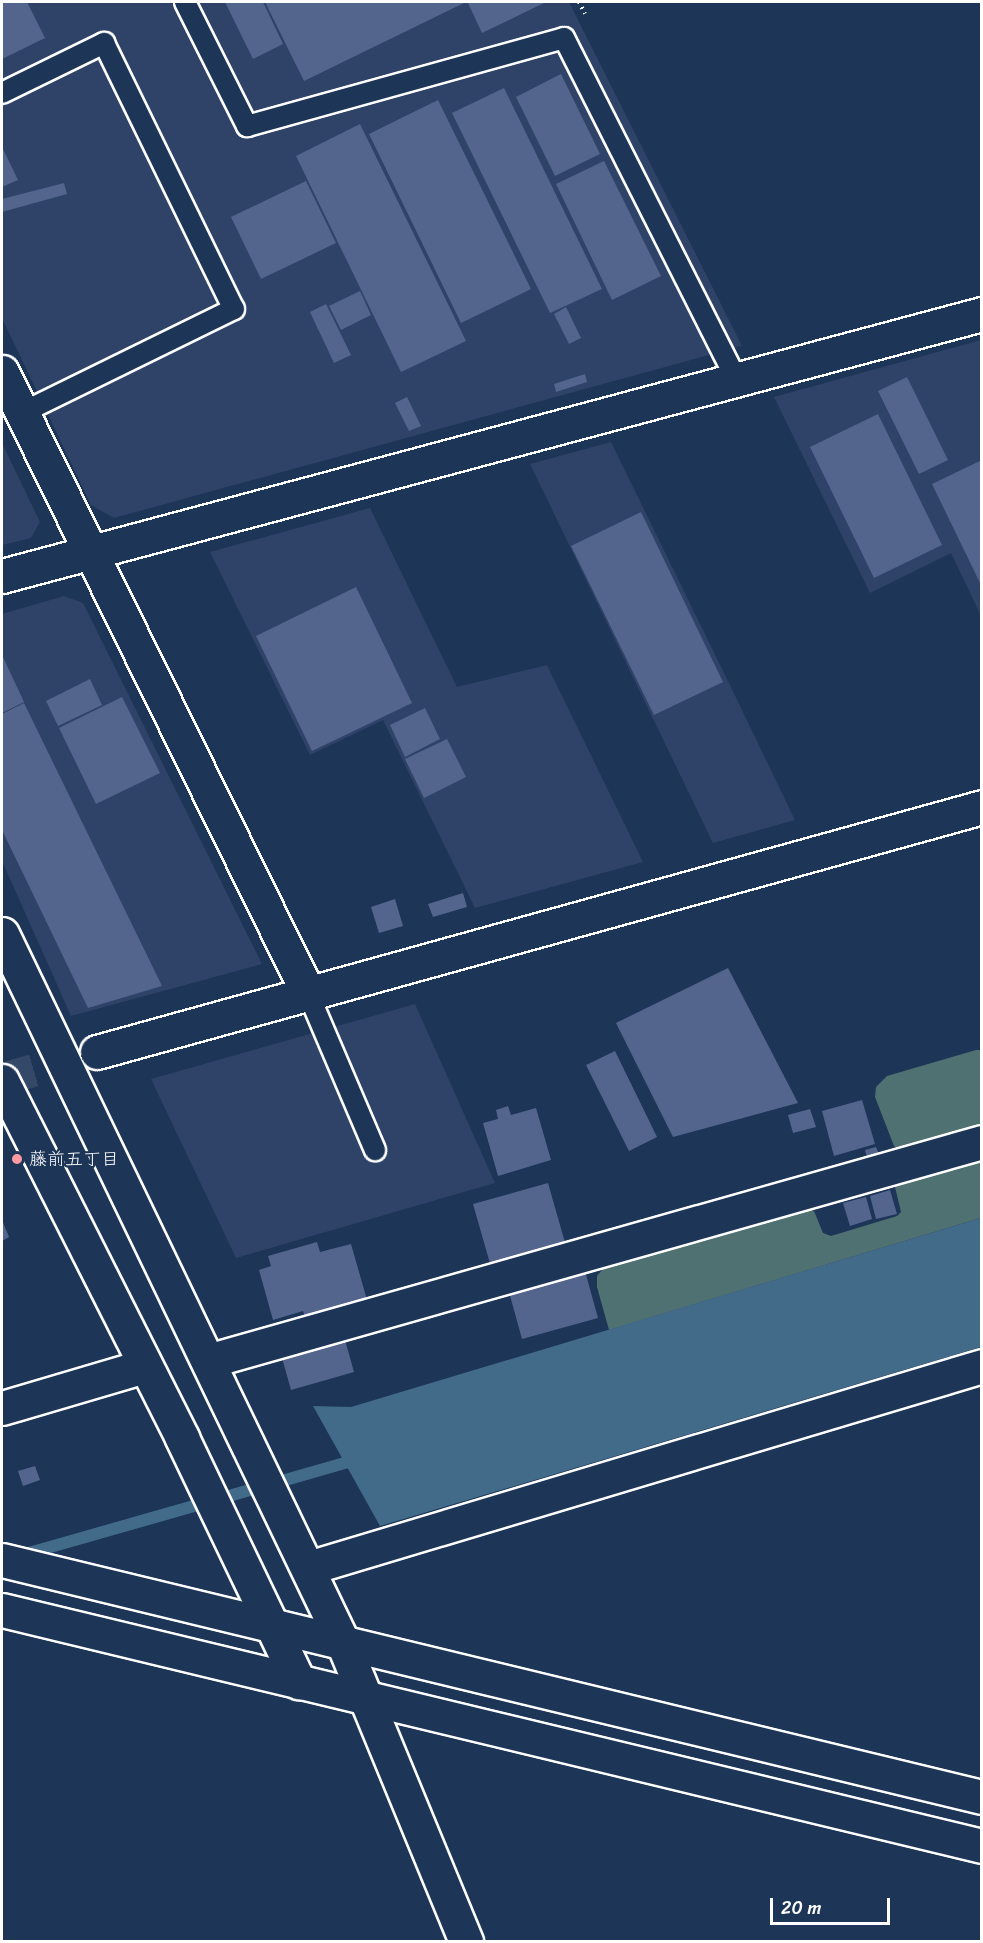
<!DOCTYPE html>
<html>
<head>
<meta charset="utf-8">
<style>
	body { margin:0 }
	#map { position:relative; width:983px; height:1943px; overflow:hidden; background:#1d3557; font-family:Sriracha,"Klee One",sans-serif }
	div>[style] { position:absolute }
	.built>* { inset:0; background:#2e4367 }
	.green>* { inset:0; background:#4f7172 }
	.water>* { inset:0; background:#426b89 }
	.stream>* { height:12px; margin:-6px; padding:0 6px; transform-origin:6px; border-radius:6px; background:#426b89 }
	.building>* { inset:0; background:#54658d }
	.secondary-tunnel>* { height:33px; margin-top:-16.5px; transform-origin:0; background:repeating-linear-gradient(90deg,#344968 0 33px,transparent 0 49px) }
	.path>* { height:4px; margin-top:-2px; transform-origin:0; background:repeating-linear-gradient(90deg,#fff 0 1.5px,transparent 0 6px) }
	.roads { filter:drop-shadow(2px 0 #fff) drop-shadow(-2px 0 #fff) drop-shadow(0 2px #fff) drop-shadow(0 -2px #fff) }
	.lane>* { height:20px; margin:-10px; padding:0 10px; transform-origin:10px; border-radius:10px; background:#1d3557 }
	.street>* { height:33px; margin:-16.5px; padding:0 16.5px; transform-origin:16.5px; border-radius:16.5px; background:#1d3557 }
	.secondary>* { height:33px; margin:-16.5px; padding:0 16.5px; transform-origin:16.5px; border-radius:16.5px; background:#1d3557 }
	.dots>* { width:16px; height:16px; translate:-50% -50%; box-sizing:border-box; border:3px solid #1d3557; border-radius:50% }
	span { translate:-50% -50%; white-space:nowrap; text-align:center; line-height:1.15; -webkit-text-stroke:4.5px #1d3557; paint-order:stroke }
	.poi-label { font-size:18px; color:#fff }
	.left { translate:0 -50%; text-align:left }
	.frame { position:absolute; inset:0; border:3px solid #fff; pointer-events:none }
	.scale { position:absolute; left:770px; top:1898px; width:120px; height:27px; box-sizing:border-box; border:3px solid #fff; border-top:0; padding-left:8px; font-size:18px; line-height:21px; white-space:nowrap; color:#fff; -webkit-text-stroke:4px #1d3557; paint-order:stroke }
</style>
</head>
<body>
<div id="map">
	<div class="built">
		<div style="clip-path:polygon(2px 2px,569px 2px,742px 346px,114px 518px,91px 505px,2px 318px)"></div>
		<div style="clip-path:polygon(981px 340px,981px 616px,951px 553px,870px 593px,774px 397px)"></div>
		<div style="clip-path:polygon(611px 442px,729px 683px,795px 820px,713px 843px,530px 464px)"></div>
		<div style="clip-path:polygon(2px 443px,40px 522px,31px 538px,2px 545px)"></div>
		<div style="clip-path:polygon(370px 508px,457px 687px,547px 665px,643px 862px,475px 908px,383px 720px,310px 755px,210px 552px)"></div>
		<div style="clip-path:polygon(64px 596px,83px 603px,262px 964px,71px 1016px,2px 861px,2px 614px)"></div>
		<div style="clip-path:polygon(415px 1004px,495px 1183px,236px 1258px,151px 1079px)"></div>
	</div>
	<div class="green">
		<div style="clip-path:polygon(976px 1050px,981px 1050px,981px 1132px,901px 1152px,894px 1146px,875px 1097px,876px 1087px,887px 1076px)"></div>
		<div style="clip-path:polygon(981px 1157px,981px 1218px,609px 1330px,597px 1287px,597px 1276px,606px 1265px,809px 1209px,814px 1211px,823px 1233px,831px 1236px,897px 1216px,901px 1212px,895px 1187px,897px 1183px)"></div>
	</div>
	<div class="water">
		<div style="clip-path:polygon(981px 1218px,981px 1347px,380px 1526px,313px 1406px,351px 1407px)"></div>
	</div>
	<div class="stream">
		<div style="left:22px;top:1555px;width:351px;rotate:-15.9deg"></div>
	</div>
	<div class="building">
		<div style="clip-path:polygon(2px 2px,27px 2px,45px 38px,2px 59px)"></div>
		<div style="clip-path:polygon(225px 2px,263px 2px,283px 44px,253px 59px)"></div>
		<div style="clip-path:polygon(265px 2px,466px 2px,304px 81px)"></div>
		<div style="clip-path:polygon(470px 2px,546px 2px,482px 33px,468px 3px)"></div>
		<div style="clip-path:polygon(561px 74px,600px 154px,555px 176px,516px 97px)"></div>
		<div style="clip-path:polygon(504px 88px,602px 289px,550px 313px,452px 113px)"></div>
		<div style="clip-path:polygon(438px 100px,531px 289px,461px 323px,369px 134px)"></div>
		<div style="clip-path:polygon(360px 124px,466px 341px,401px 372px,296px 156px)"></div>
		<div style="clip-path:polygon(2px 147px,18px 180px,2px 187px)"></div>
		<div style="clip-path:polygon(604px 161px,661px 276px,612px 300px,556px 184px)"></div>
		<div style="clip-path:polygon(306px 181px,336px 243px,261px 279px,231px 217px)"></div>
		<div style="clip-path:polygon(64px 183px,67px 194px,2px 212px,2px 199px)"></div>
		<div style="clip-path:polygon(360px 291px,371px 315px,341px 330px,329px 306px)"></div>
		<div style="clip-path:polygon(326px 304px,351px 355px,334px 363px,310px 312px)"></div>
		<div style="clip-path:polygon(566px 307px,581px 338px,569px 344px,554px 314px)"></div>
		<div style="clip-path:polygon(585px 374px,587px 382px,556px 392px,554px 384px)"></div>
		<div style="clip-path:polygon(907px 377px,948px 460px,919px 474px,878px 391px)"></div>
		<div style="clip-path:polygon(407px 397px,421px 426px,409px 431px,395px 403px)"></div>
		<div style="clip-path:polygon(878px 414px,942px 545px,874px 578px,810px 447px)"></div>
		<div style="clip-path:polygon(982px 460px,982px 587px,932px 484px)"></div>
		<div style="clip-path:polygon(641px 512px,723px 682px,654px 715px,571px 546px)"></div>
		<div style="clip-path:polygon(356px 587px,412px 703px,312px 751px,256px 636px)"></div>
		<div style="clip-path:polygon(2px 655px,24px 702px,2px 713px)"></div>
		<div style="clip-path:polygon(90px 679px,102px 705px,58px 726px,46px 701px)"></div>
		<div style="clip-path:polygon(122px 697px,160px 773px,96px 804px,59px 728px)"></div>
		<div style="clip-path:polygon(24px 703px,162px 986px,88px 1008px,2px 830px,2px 714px)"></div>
		<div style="clip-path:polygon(425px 708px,440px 739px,405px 757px,390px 725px)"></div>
		<div style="clip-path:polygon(447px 739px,466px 777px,424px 798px,405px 759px)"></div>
		<div style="clip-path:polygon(463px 893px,467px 907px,433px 917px,428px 904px)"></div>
		<div style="clip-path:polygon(395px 899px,403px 926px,379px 933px,371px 907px)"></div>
		<div style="clip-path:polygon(728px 968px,798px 1103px,673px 1137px,616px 1023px)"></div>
		<div style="clip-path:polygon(615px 1051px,657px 1137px,629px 1151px,586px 1065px)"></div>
		<div style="clip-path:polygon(862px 1100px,875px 1144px,834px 1156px,822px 1111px)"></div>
		<div style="clip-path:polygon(508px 1106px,511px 1115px,536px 1108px,551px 1160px,498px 1176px,483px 1123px,498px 1119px,496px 1110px)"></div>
		<div style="clip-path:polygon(810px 1109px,816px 1127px,793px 1133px,788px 1115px)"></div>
		<div style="clip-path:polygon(876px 1147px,879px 1154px,867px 1158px,865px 1150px)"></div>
		<div style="clip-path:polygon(548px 1183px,566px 1246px,491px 1267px,473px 1204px)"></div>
		<div style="clip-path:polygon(890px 1190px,897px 1214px,876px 1219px,870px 1196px)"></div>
		<div style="clip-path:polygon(866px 1197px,872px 1219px,850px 1226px,843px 1203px)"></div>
		<div style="clip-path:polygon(2px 1220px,9px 1237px,2px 1241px)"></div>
		<div style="clip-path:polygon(317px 1242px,320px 1252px,351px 1244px,367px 1300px,305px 1317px,303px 1311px,273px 1320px,259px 1270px,271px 1266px,268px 1256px)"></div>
		<div style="clip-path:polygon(585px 1271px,598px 1318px,522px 1339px,509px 1292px)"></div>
		<div style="clip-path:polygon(345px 1340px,354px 1372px,291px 1390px,282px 1358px)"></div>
		<div style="clip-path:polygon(35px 1466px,40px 1480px,23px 1486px,18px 1471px)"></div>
	</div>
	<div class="secondary-tunnel">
		<div style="left:2px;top:1079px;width:99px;rotate:-15.9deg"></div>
	</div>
	<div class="path">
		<div style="left:579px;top:2px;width:13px;rotate:63deg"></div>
	</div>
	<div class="roads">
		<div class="lane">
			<div style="left:185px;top:2px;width:139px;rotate:63.4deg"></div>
			<div style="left:247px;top:126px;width:329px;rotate:-15.5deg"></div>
			<div style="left:564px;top:38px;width:382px;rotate:63.2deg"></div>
			<div style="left:2px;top:93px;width:114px;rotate:-26.1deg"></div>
			<div style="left:104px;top:43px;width:296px;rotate:64deg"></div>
			<div style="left:234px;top:309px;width:236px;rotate:153.9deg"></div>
			<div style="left:308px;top:993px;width:171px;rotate:66.9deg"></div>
		</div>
		<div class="street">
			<div style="left:2px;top:372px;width:692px;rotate:63.77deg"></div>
			<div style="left:2px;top:576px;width:1014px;rotate:-14.97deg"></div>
			<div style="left:208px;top:1361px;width:804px;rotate:-15.8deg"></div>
			<div style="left:2px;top:1408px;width:149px;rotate:-16.4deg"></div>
			<div style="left:308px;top:1568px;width:704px;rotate:-16.68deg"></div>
		</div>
		<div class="secondary">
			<div style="left:2px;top:934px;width:787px;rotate:64.31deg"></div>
			<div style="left:343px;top:1643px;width:323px;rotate:67.6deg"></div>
			<div style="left:97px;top:1052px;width:918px;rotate:-15.47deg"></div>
			<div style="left:2px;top:1081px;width:400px;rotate:63.2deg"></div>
			<div style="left:182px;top:1438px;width:271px;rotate:64.4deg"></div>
			<div style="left:2px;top:1560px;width:1008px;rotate:13.6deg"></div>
			<div style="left:2px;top:1610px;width:1008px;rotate:13.54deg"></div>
		</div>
	</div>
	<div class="dots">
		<div style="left:17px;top:1159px;background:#ff9aa2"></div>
	</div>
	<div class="poi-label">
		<span class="left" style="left:29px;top:1159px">藤前五丁目</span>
	</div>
	<div class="frame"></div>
	<div class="scale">20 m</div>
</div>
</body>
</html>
